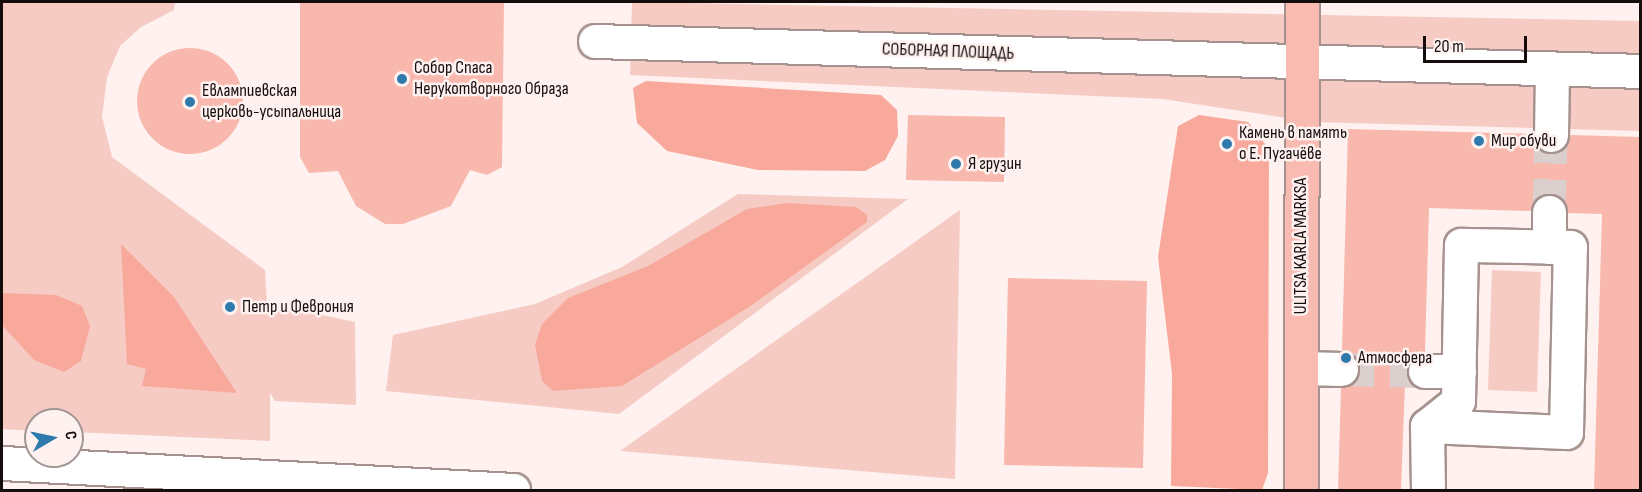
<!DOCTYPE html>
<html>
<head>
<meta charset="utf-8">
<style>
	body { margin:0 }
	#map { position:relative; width:1642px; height:492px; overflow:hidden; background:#fef1ef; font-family:"Sofia Sans Condensed",sans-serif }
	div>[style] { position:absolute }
	.green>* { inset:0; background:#f6cbc4 }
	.forest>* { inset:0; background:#f8a99c }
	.building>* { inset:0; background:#f8b8ad }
	.round { border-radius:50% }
	.minor-tunnel>* { height:33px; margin-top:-16.5px; transform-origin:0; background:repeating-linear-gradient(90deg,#dbcfcd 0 33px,transparent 0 49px) }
	.roads { filter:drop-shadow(2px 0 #a5918d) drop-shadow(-2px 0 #a5918d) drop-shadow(0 2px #a5918d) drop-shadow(0 -2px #a5918d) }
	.minor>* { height:33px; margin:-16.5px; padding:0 16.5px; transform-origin:16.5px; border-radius:16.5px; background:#fff }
	.major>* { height:33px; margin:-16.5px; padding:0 16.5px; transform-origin:16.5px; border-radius:16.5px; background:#f9bbb1 }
	.dots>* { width:16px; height:16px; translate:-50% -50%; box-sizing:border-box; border:3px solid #fef1ef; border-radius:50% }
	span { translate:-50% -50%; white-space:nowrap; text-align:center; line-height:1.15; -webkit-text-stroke:5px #fef1ef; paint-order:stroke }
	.street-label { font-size:18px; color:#140d0c }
	.poi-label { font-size:18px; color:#140d0c }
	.left { translate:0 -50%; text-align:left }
	.frame { position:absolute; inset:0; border:3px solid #140d0c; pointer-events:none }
	.north { position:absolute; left:24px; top:408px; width:60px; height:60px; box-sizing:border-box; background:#fef1ef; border:2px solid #a09694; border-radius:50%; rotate:81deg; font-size:16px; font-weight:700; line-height:24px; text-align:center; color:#140d0c }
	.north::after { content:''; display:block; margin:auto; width:21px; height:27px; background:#2e7aad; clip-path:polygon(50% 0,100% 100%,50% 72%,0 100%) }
	.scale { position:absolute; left:1423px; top:36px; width:104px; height:27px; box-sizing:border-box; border:3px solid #140d0c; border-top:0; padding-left:8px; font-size:18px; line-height:21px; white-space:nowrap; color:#140d0c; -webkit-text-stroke:4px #fef1ef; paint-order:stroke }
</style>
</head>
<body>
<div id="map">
	<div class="green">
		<div style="clip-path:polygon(2px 2px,175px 2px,174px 10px,141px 27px,120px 46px,107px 77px,102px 117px,112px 157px,265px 270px,267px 303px,355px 322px,356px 405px,275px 401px,270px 393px,270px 441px,72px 432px,72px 420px,36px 420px,36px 431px,2px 429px)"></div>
		<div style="clip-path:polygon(632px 2px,1640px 21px,1640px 131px,1312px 122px,1163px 99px,630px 75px)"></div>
		<div style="clip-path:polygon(738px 194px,908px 199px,619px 414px,386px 391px,393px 335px,535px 304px,622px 267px)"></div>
		<div style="clip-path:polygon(960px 210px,955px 479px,620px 451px)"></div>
		<div style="clip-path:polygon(1492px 270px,1541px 272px,1537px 392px,1488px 390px)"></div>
	</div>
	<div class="forest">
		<div style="clip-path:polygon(646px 81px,881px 95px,897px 110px,898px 136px,885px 160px,865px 171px,758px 170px,667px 151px,637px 123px,633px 88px)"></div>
		<div style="clip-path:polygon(1199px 115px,1248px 122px,1269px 149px,1268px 473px,1262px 490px,1171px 486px,1172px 374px,1158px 257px,1178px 126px)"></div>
		<div style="clip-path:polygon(788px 203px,856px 207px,867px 215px,867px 222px,749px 307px,622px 386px,553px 391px,542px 381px,535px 345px,542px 324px,568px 298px,648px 266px,747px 209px)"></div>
		<div style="clip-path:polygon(121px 244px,174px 297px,237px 393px,142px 386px,146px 369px,127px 364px)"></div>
		<div style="clip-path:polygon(2px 293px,56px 295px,82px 306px,90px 326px,81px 361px,64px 372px,34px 360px,2px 325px)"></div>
	</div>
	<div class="building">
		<div style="clip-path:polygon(300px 2px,504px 2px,502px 167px,487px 175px,470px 170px,451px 206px,403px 224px,385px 224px,356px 206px,338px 171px,309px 173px,300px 157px)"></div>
		<div class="round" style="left:137px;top:48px;width:106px;height:106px"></div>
		<div style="clip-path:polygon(908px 115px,1005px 117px,1004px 182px,906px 180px)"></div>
		<div style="clip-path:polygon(1348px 129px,1532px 134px,1535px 145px,1550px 154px,1561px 151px,1570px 135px,1641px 137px,1641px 490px,1594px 490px,1602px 214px,1568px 213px,1565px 202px,1550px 193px,1539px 196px,1530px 211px,1429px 208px,1425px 352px,1415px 355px,1406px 370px,1413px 384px,1405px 384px,1401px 490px,1338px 490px,1341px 388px,1350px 385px,1360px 370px,1357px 360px,1342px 350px)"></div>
		<div style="clip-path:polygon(1008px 278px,1147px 281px,1143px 468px,1004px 465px)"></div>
	</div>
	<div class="minor-tunnel">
		<div style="left:1549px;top:212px;width:77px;rotate:-88.5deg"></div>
		<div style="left:1341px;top:369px;width:84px;rotate:1.4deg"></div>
	</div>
	<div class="roads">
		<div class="minor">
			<div style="left:595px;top:41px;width:1045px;rotate:1.64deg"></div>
			<div style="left:1551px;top:135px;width:66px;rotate:-89.1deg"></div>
			<div style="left:1549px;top:247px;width:35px;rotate:-90deg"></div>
			<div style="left:1301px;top:368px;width:40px;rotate:1.4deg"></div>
			<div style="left:1425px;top:371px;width:34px"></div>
			<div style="left:1427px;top:426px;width:139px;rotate:2.5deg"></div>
			<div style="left:1566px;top:432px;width:185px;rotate:-88.8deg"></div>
			<div style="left:1570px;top:247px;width:109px;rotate:-178.9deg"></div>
			<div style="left:1461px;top:245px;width:156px;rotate:91.1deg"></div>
			<div style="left:1458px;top:401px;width:40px;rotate:141deg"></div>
			<div style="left:1427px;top:426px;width:64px;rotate:89.1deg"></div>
			<div style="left:2px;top:463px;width:512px;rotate:3.02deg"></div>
		</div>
		<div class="major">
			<div style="left:1301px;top:490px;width:488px;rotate:-89.9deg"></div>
		</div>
	</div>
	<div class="dots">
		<div style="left:402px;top:79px;background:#2e7aad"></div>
		<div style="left:190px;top:102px;background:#2e7aad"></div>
		<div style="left:1479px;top:141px;background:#2e7aad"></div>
		<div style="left:1227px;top:144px;background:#2e7aad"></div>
		<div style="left:956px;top:164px;background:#2e7aad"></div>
		<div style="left:230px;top:307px;background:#2e7aad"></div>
		<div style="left:1346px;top:358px;background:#2e7aad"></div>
	</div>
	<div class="street-label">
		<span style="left:948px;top:52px;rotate:2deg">СОБОРНАЯ ПЛОЩАДЬ</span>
		<span style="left:1301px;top:246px;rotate:-90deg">ULITSA KARLA MARKSA</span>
	</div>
	<div class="poi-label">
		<span class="left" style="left:414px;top:79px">Собор Спаса<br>Нерукотворного Образа</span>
		<span class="left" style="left:202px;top:102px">Евлампиевская<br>церковь-усыпальница</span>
		<span class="left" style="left:1239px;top:144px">Камень в память<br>о Е. Пугачёве</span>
		<span class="left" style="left:1491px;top:141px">Мир обуви</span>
		<span class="left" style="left:968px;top:164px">Я грузин</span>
		<span class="left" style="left:242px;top:307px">Петр и Феврония</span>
		<span class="left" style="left:1358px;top:358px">Атмосфера</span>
	</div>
	<div class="frame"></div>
	<div class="north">С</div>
	<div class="scale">20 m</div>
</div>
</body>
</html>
